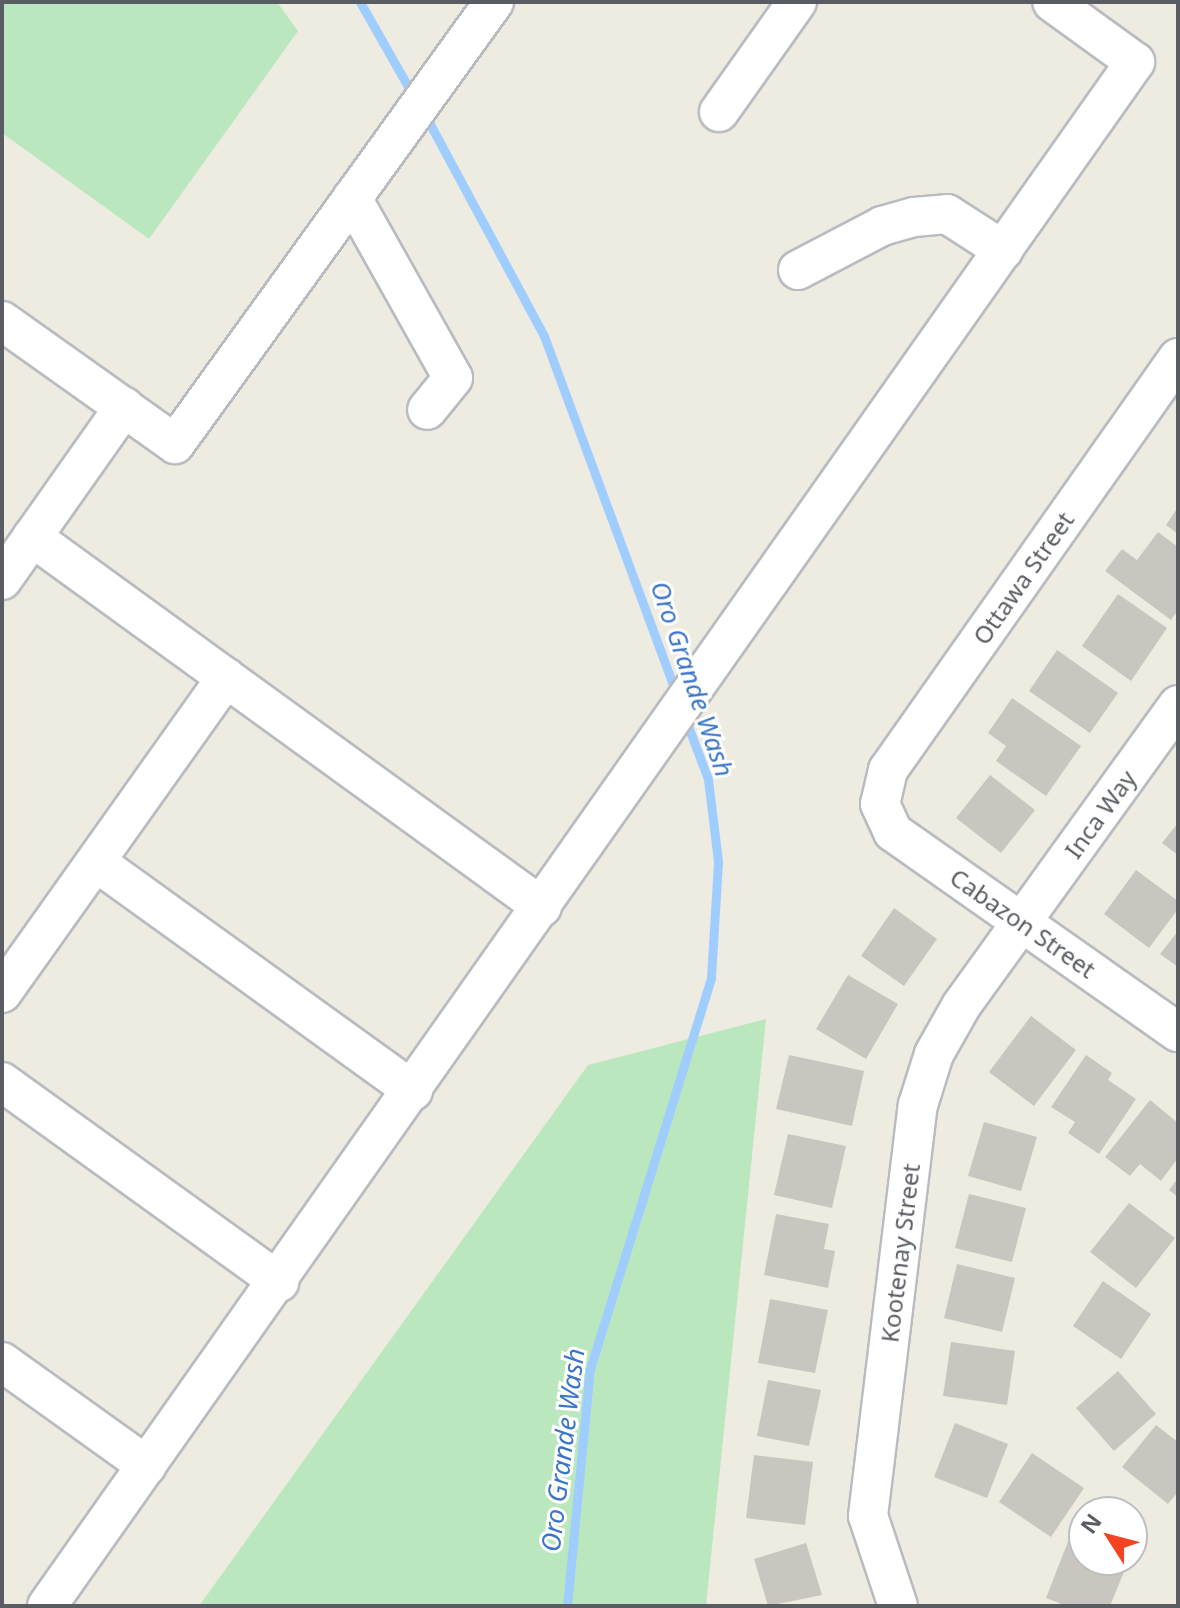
<!DOCTYPE html>
<html>
<head>
<meta charset="utf-8">
<style>
	body { margin:0 }
	#map { position:relative; width:1180px; height:1608px; overflow:hidden; background:#eeece1; font-family:"Noto Sans",sans-serif }
	div>[style] { position:absolute }
	.green>* { inset:0; background:#bbe7bf }
	.stream>* { height:9px; margin:-4.5px; padding:0 4.5px; transform-origin:4.5px; border-radius:4.5px; background:#9fcdff }
	.building>* { inset:0; background:#c8c6be }
	.roads { filter:drop-shadow(2px 0 #b9bbc1) drop-shadow(-2px 0 #b9bbc1) drop-shadow(0 2px #b9bbc1) drop-shadow(0 -2px #b9bbc1) }
	.minor>* { height:38px; margin:-19px; padding:0 19px; transform-origin:19px; border-radius:19px; background:#fff }
	span { translate:-50% -50%; white-space:nowrap; text-align:center; line-height:1.15; -webkit-text-stroke:6px #fff; paint-order:stroke }
	.street-label { font-size:24px; color:#595d63 }
	.water-label { font-size:26px; color:#3b75c9; font-style:italic }
	.frame { position:absolute; inset:0; border:4px solid #595d63; pointer-events:none }
	.north { position:absolute; left:1068px; top:1496px; width:80px; height:80px; box-sizing:border-box; background:#fff; border:2px solid #bdbec1; border-radius:50%; rotate:306deg; font-size:22px; font-weight:700; line-height:32px; text-align:center; color:#595d63 }
	.north::after { content:''; display:block; margin:auto; width:28px; height:36px; background:#f34321; clip-path:polygon(50% 0,100% 100%,50% 72%,0 100%) }
</style>
</head>
<body>
<div id="map">
	<div class="green">
		<div style="clip-path:polygon(2px 2px,277px 2px,298px 31px,149px 239px,2px 133px)"></div>
		<div style="clip-path:polygon(766px 1019px,706px 1606px,199px 1606px,588px 1065px)"></div>
	</div>
	<div class="stream">
		<div style="left:360px;top:2px;width:109px;rotate:60.4deg"></div>
		<div style="left:424px;top:113px;width:253px;rotate:61.7deg"></div>
		<div style="left:544px;top:336px;width:384px;rotate:69.7deg"></div>
		<div style="left:567px;top:1606px;width:238px;rotate:-84.5deg"></div>
		<div style="left:590px;top:1369px;width:410px;rotate:-72.8deg"></div>
		<div style="left:711px;top:977px;width:116px;rotate:-86.5deg"></div>
		<div style="left:718px;top:861px;width:83px;rotate:-97deg"></div>
		<div style="left:708px;top:779px;width:65px;rotate:-110.7deg"></div>
	</div>
	<div class="building">
		<div style="clip-path:polygon(1178px 507px,1178px 534px,1166px 525px)"></div>
		<div style="clip-path:polygon(1158px 532px,1178px 547px,1178px 610px,1171px 620px,1105px 571px,1122px 549px,1137px 560px)"></div>
		<div style="clip-path:polygon(1118px 594px,1167px 628px,1131px 681px,1082px 646px)"></div>
		<div style="clip-path:polygon(1057px 650px,1118px 693px,1090px 733px,1029px 691px)"></div>
		<div style="clip-path:polygon(1012px 698px,1081px 746px,1046px 796px,996px 761px,1006px 746px,988px 733px)"></div>
		<div style="clip-path:polygon(990px 775px,1035px 810px,1001px 853px,956px 818px)"></div>
		<div style="clip-path:polygon(1178px 823px,1178px 855px,1162px 843px)"></div>
		<div style="clip-path:polygon(1136px 870px,1178px 901px,1178px 909px,1149px 948px,1104px 914px)"></div>
		<div style="clip-path:polygon(894px 908px,937px 939px,904px 986px,861px 956px)"></div>
		<div style="clip-path:polygon(1178px 931px,1178px 967px,1160px 954px)"></div>
		<div style="clip-path:polygon(848px 975px,898px 1004px,866px 1059px,816px 1029px)"></div>
		<div style="clip-path:polygon(1031px 1016px,1076px 1050px,1034px 1106px,989px 1072px)"></div>
		<div style="clip-path:polygon(789px 1055px,864px 1071px,852px 1126px,776px 1109px)"></div>
		<div style="clip-path:polygon(1086px 1055px,1112px 1073px,1108px 1080px,1136px 1099px,1099px 1154px,1068px 1133px,1075px 1122px,1051px 1107px)"></div>
		<div style="clip-path:polygon(1150px 1100px,1178px 1123px,1178px 1158px,1161px 1181px,1140px 1164px,1130px 1176px,1105px 1157px)"></div>
		<div style="clip-path:polygon(984px 1122px,1037px 1137px,1021px 1191px,968px 1176px)"></div>
		<div style="clip-path:polygon(788px 1134px,846px 1146px,832px 1208px,774px 1195px)"></div>
		<div style="clip-path:polygon(1178px 1178px,1178px 1197px,1169px 1190px)"></div>
		<div style="clip-path:polygon(969px 1194px,1026px 1208px,1012px 1262px,955px 1248px)"></div>
		<div style="clip-path:polygon(1129px 1203px,1175px 1238px,1136px 1288px,1090px 1252px)"></div>
		<div style="clip-path:polygon(776px 1214px,829px 1224px,824px 1249px,835px 1251px,828px 1288px,764px 1275px)"></div>
		<div style="clip-path:polygon(957px 1264px,1015px 1278px,1002px 1332px,944px 1318px)"></div>
		<div style="clip-path:polygon(1103px 1281px,1151px 1314px,1121px 1359px,1073px 1326px)"></div>
		<div style="clip-path:polygon(770px 1299px,828px 1310px,815px 1373px,758px 1363px)"></div>
		<div style="clip-path:polygon(951px 1342px,1015px 1351px,1007px 1405px,943px 1396px)"></div>
		<div style="clip-path:polygon(1118px 1371px,1156px 1414px,1114px 1451px,1076px 1408px)"></div>
		<div style="clip-path:polygon(768px 1380px,821px 1390px,809px 1446px,757px 1436px)"></div>
		<div style="clip-path:polygon(955px 1423px,1008px 1444px,987px 1498px,934px 1477px)"></div>
		<div style="clip-path:polygon(1156px 1425px,1178px 1442px,1178px 1492px,1168px 1504px,1122px 1467px)"></div>
		<div style="clip-path:polygon(1032px 1453px,1084px 1488px,1051px 1537px,999px 1502px)"></div>
		<div style="clip-path:polygon(754px 1455px,813px 1462px,805px 1525px,746px 1518px)"></div>
		<div style="clip-path:polygon(1069px 1539px,1084px 1545px,1084px 1560px,1128px 1562px,1110px 1606px,1067px 1606px,1046px 1598px)"></div>
		<div style="clip-path:polygon(806px 1543px,822px 1595px,768px 1606px,754px 1559px)"></div>
	</div>
	<div class="roads">
		<div class="minor">
			<div style="left:719px;top:112px;width:135px;rotate:-54.7deg"></div>
			<div style="left:352px;top:198px;width:206px;rotate:60.7deg"></div>
			<div style="left:453px;top:378px;width:41px;rotate:129.1deg"></div>
			<div style="left:798px;top:270px;width:95px;rotate:-27.6deg"></div>
			<div style="left:882px;top:226px;width:33px;rotate:-16deg"></div>
			<div style="left:914px;top:217px;width:33px;rotate:-5deg"></div>
			<div style="left:947px;top:214px;width:67px;rotate:32.7deg"></div>
			<div style="left:2px;top:321px;width:212px;rotate:35.4deg"></div>
			<div style="left:175px;top:444px;width:545px;rotate:-54.18deg"></div>
			<div style="left:1178px;top:358px;width:504px;rotate:125.14deg"></div>
			<div style="left:888px;top:770px;width:35px;rotate:103deg"></div>
			<div style="left:880px;top:804px;width:31px;rotate:65deg"></div>
			<div style="left:893px;top:832px;width:348px;rotate:35.1deg"></div>
			<div style="left:32px;top:537px;width:630px;rotate:35.96deg"></div>
			<div style="left:2px;top:580px;width:212px;rotate:-54.8deg"></div>
			<div style="left:96px;top:862px;width:391px;rotate:35.8deg"></div>
			<div style="left:2px;top:993px;width:387px;rotate:-54.6deg"></div>
			<div style="left:2px;top:1082px;width:342px;rotate:35.8deg"></div>
			<div style="left:2px;top:1362px;width:178px;rotate:35.6deg"></div>
			<div style="left:47px;top:1606px;width:1889px;rotate:-54.83deg"></div>
			<div style="left:1135px;top:62px;width:102px;rotate:-144.1deg"></div>
			<div style="left:898px;top:1606px;width:95px;rotate:-108.4deg"></div>
			<div style="left:868px;top:1516px;width:414px;rotate:-83.1deg"></div>
			<div style="left:918px;top:1105px;width:53px;rotate:-72.6deg"></div>
			<div style="left:934px;top:1054px;width:55px;rotate:-60.6deg"></div>
			<div style="left:961px;top:1006px;width:371px;rotate:-54.2deg"></div>
		</div>
	</div>
	<div class="street-label">
		<span style="left:1023px;top:578px;rotate:-55deg">Ottawa Street</span>
		<span style="left:1100px;top:814px;rotate:-54deg">Inca Way</span>
		<span style="left:1023px;top:923px;rotate:35deg">Cabazon Street</span>
		<span style="left:900px;top:1253px;rotate:-83deg">Kootenay Street</span>
	</div>
	<div class="water-label">
		<span style="left:692px;top:679px;rotate:71deg">Oro Grande Wash</span>
		<span style="left:563px;top:1450px;rotate:-83deg">Oro Grande Wash</span>
	</div>
	<div class="frame"></div>
	<div class="north">N</div>
</div>
</body>
</html>
